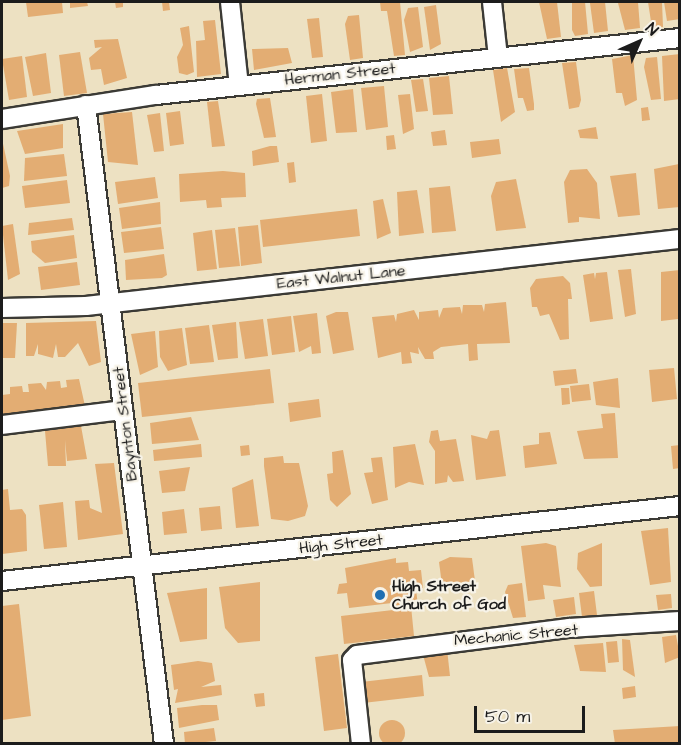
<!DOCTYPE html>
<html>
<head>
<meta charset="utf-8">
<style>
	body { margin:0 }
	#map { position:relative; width:681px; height:745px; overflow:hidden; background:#ede1c2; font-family:"Architects Daughter",sans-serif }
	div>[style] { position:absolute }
	.building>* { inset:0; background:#e3ad73 }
	.round { border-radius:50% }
	.roads { filter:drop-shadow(2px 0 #3b3a35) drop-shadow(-2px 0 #3b3a35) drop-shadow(0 2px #3b3a35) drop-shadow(0 -2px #3b3a35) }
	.minor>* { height:18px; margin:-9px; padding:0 9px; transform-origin:9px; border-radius:9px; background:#fff }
	.dots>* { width:16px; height:16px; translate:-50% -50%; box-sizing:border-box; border:3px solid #f7f3e8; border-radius:50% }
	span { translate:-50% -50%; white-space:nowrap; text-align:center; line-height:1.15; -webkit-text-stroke:4.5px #f7f3e8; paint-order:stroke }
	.street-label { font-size:16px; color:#1c1c1c }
	.poi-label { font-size:16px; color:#1c1c1c; font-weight:700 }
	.left { translate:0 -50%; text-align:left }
	.frame { position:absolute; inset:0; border:3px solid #1c1c1c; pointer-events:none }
	.north { position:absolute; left:609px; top:12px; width:60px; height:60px; -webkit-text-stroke:4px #f7f3e8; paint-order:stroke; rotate:45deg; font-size:16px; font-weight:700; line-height:24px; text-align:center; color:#1c1c1c }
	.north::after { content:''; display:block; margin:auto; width:21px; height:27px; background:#1c1c1c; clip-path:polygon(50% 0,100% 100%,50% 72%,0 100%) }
	.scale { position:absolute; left:474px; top:706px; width:111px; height:27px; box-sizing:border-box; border:3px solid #1c1c1c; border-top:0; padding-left:8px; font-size:18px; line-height:21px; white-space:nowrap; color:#1c1c1c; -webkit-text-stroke:4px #f7f3e8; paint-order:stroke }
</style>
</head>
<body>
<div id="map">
	<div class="building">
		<div style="clip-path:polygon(26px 2px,62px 2px,63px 13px,28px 17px)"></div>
		<div style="clip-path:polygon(70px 2px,87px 2px,88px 6px,70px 8px)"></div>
		<div style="clip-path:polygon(115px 2px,123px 2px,123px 7px,116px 8px)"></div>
		<div style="clip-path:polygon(162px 2px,169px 2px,170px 10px,163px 11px)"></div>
		<div style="clip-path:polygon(380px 2px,400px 2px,405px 55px,394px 56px,387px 11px,381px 11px)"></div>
		<div style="clip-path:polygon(539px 2px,557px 2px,561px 37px,547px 39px)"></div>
		<div style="clip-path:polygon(572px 2px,585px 2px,588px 34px,575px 36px,572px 30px)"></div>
		<div style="clip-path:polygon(605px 2px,608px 31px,594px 33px,590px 3px)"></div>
		<div style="clip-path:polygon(638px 2px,640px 28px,625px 30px,618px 3px)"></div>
		<div style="clip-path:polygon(648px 2px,662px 2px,663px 27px,652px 28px)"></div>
		<div style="clip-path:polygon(664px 2px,680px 2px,680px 19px,667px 21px)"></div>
		<div style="clip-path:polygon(436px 5px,441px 44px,430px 50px,424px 7px)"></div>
		<div style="clip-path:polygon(418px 7px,423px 47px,410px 52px,404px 20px,408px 8px)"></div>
		<div style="clip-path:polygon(359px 15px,363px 58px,350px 60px,345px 24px,348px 16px)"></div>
		<div style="clip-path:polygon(319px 18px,323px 57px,312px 58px,307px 19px)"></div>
		<div style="clip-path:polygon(215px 20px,221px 74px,197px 77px,196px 41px,205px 40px,203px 21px)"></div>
		<div style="clip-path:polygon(189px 26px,194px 72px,187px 75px,179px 73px,177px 57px,183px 45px,180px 28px)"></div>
		<div style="clip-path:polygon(118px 39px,127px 78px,104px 85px,101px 69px,91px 70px,89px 58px,102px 47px,95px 48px,94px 40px)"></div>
		<div style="clip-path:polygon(288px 48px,292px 63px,254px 70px,252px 49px)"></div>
		<div style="clip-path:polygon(80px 52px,87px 93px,64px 96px,59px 55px)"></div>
		<div style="clip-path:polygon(46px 53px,51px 93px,33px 96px,25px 57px)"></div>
		<div style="clip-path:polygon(680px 54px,680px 99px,664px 101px,662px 56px)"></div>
		<div style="clip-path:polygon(633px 55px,637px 100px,625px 106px,622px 93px,616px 93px,612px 59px)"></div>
		<div style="clip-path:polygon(22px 56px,27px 97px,9px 100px,2px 59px)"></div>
		<div style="clip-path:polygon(657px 57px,661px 99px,651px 100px,644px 67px,646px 58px)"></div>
		<div style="clip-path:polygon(576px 62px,581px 100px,579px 107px,569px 109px,562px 63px)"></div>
		<div style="clip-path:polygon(507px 68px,515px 112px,501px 122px,493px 70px)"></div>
		<div style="clip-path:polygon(529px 68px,534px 104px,534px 110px,527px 111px,523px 98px,518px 98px,514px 69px)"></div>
		<div style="clip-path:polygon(449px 76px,453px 114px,433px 115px,429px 78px)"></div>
		<div style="clip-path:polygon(423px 79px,428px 111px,416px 112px,411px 80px)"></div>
		<div style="clip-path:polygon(384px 86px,388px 127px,366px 130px,361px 88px)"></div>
		<div style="clip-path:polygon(353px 89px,357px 132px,336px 133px,331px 92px)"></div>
		<div style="clip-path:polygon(322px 94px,327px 141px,311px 143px,306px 96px)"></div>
		<div style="clip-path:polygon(410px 94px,414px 129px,403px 134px,398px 95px)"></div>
		<div style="clip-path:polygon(270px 98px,276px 137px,264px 138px,256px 104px,257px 99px)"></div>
		<div style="clip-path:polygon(218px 101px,225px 146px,212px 147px,207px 102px)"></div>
		<div style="clip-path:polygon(648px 107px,650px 120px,642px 121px,641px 108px)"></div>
		<div style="clip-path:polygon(180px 111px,184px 144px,170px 146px,166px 113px)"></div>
		<div style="clip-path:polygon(132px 112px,138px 165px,108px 162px,103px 114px)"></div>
		<div style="clip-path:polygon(160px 113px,164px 151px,154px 152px,147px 115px)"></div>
		<div style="clip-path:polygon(63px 124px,63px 148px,25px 154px,17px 131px)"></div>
		<div style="clip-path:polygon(596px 127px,598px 139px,580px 138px,578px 130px)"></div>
		<div style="clip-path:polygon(445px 130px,447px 145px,433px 146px,431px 132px)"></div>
		<div style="clip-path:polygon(394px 135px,396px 149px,387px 150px,386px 136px)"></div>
		<div style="clip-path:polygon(2px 139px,10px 176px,9px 186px,2px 188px)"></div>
		<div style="clip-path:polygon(499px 139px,501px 154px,472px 158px,470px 142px)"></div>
		<div style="clip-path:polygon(270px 146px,277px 146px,279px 162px,253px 166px,252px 151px)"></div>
		<div style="clip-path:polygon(64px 154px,67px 176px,24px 181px,25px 158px)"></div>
		<div style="clip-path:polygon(294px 162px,296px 182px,289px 183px,287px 163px)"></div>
		<div style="clip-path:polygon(679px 164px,680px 207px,658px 209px,654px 169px)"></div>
		<div style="clip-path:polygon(587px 169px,597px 183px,600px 219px,579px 217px,579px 222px,568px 223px,564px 182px,570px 170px)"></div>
		<div style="clip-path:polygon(223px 171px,245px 173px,246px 197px,221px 198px,222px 207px,207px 208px,206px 200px,180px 202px,179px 174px)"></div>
		<div style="clip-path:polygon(636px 173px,640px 215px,618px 217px,610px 176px)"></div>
		<div style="clip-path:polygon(155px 177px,158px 198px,118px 204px,115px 182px)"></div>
		<div style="clip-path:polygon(516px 179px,526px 228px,496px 231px,491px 196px,496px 182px)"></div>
		<div style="clip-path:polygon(67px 180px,70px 203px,25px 208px,22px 186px)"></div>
		<div style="clip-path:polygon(450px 186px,456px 231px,432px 233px,429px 188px)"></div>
		<div style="clip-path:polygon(417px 190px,424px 233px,399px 236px,397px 192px)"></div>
		<div style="clip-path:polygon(383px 199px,391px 233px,377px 239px,373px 201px)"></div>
		<div style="clip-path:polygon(160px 202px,161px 224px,122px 229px,119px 208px)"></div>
		<div style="clip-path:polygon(357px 209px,360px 236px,263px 247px,260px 220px)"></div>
		<div style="clip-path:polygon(72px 218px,74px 230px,28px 235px,29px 223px)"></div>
		<div style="clip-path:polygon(13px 224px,20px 274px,8px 280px,2px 226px)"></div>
		<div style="clip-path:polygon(258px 225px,262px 263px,241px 266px,238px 227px)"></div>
		<div style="clip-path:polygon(161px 227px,164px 249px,124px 253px,121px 232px)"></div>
		<div style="clip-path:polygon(235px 228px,240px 266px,219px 268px,215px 230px)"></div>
		<div style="clip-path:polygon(212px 230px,217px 269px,197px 271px,193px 233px)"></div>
		<div style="clip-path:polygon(74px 235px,77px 258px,45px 263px,32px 252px,31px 241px)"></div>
		<div style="clip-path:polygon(164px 254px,167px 275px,162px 278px,126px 280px,125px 260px)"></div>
		<div style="clip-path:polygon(77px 262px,80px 285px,41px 290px,38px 267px)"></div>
		<div style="clip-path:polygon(631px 269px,636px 314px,625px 317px,618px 270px)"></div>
		<div style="clip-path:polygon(680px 270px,678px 319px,661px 321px,661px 272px)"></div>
		<div style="clip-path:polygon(607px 272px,613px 319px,590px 322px,583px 275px,594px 273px,595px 279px,596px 273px)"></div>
		<div style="clip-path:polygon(563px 276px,570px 283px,572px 299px,568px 299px,569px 339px,560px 340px,549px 314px,540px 316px,537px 307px,532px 307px,530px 288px,536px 279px)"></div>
		<div style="clip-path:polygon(506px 302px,510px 343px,477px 344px,478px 360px,469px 361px,468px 344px,441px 347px,433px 352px,434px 359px,425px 359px,418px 347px,419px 354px,410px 352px,412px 363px,402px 364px,401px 352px,378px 358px,372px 317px,394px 315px,396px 322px,397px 314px,414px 310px,419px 320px,419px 312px,438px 310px,439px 318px,443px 308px,460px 307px,462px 314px,463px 305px,482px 305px,484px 312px,485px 304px)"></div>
		<div style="clip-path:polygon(336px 312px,348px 312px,354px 350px,333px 354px,326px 316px)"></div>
		<div style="clip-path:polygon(317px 313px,321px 353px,312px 354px,311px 346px,299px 352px,293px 316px)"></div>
		<div style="clip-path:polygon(291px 316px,295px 352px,272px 355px,267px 319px)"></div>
		<div style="clip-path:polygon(263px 319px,268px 356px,245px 359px,239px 322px)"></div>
		<div style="clip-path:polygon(96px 321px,101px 362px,89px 366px,78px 343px,65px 357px,58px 357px,56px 344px,53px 358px,38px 354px,38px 344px,34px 356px,26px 356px,26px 323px)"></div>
		<div style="clip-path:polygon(236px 322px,238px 358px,218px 360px,212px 325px)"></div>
		<div style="clip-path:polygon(2px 323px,17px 323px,15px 358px,2px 358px)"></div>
		<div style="clip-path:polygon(209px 325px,214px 362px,190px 364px,185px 328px)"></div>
		<div style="clip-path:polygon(182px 328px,187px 365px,168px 371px,160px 357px,159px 331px)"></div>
		<div style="clip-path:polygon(155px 331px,158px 367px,140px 375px,131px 334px)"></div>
		<div style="clip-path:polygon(674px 368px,677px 399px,652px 402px,649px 370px)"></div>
		<div style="clip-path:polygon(270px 369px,274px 403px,142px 417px,138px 383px)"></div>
		<div style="clip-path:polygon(576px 369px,578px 383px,555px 386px,553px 371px)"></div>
		<div style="clip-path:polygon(618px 378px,620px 408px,596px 405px,593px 382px)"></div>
		<div style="clip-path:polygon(79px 379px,85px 406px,2px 415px,2px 395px,10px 394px,10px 387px,22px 386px,23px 392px,29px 392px,28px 384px,41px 383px,46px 390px,47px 382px,60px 381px,61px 388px,67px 387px,66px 380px)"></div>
		<div style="clip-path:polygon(589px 384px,591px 400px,572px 402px,570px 386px)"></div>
		<div style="clip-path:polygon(561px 388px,569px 388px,570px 404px,562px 405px)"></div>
		<div style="clip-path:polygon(319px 399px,321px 417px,290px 422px,288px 403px)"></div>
		<div style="clip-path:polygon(615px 413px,618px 458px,584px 459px,577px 431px,603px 428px,601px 414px)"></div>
		<div style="clip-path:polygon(191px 417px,199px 440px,152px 444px,150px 423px)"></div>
		<div style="clip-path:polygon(81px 426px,87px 459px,67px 461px,65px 440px,66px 466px,48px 466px,45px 431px)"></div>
		<div style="clip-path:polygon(438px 430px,440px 441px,456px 439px,464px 481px,453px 482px,448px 475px,447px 482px,435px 484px,435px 451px,429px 442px,431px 431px)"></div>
		<div style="clip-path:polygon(499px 430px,506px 476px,476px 480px,471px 435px,487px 439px,490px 431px)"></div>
		<div style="clip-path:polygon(550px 432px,557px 464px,525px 468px,523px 446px,539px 444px,539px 433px)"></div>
		<div style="clip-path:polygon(201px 444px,202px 457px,154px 461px,153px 450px)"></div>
		<div style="clip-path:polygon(415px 444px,424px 485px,409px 482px,395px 488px,393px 447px)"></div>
		<div style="clip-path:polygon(249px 445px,250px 455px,241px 456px,240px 446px)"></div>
		<div style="clip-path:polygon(680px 445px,680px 468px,673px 469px,671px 446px)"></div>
		<div style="clip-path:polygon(343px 450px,351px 494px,337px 507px,330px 500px,327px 474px,333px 473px,332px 452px)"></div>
		<div style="clip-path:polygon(283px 456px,284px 463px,299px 463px,308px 506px,305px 516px,288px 521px,271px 519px,264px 466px,264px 458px)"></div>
		<div style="clip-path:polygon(382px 457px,388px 500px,372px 504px,364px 473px,373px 472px,371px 458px)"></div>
		<div style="clip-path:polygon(114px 463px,123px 534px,78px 540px,75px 501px,89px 500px,90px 508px,102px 513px,95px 464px)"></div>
		<div style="clip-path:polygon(190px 467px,185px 491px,162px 493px,159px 471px)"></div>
		<div style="clip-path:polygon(253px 479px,259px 526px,236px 528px,232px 488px)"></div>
		<div style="clip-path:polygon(8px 489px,10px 510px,22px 509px,26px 515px,27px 551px,2px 554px,2px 490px)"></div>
		<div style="clip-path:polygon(63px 502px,67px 547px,44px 549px,39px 505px)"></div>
		<div style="clip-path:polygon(220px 506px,222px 529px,201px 531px,199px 508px)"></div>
		<div style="clip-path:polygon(184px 509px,187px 533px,164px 535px,162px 512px)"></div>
		<div style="clip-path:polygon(668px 528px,671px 582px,650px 585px,641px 531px)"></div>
		<div style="clip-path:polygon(546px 543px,556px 546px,561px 587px,543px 585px,545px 599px,528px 601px,521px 546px)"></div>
		<div style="clip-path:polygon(602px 543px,602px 586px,590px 587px,577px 569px,578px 553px)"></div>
		<div style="clip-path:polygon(450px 557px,472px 558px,475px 581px,442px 585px,439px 562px)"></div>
		<div style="clip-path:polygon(396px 558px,396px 563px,408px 562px,409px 571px,421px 570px,423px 588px,416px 589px,418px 606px,411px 606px,414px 636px,344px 644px,341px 616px,393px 610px,392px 603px,349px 608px,347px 593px,337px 594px,339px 584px,347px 583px,345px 568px)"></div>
		<div style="clip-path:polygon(260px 582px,260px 641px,238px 643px,225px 628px,219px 587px)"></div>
		<div style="clip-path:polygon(522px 583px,526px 617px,513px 618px,505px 592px,508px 585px)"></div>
		<div style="clip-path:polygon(207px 588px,207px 639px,180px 642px,167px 593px)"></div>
		<div style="clip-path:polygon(594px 591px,597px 615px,582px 617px,579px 593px)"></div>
		<div style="clip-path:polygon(671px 594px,672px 608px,658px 610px,656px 595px)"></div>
		<div style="clip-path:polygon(574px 597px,576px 614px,556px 617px,553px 600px)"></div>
		<div style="clip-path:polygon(19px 604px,31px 716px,2px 720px,2px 606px)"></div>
		<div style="clip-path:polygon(676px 635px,680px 657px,665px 663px,662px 637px)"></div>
		<div style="clip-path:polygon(622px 639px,630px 640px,635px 677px,623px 670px)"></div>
		<div style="clip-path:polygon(617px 641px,619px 662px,608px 663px,606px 642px)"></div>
		<div style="clip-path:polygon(603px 643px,606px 672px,580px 671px,574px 645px)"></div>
		<div style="clip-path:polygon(447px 649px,450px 676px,429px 677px,422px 651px)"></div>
		<div style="clip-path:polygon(338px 654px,347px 728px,324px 731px,315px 657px)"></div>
		<div style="clip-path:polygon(198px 661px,212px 663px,215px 681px,201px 687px,221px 685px,222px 695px,175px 703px,178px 689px,174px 690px,171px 665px)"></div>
		<div style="clip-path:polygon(422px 675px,424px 696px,363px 703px,361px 682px)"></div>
		<div style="clip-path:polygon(635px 686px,636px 697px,623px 699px,622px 688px)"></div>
		<div style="clip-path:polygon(264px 693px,265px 706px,256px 707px,254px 694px)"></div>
		<div style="clip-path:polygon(202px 705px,217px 705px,219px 720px,179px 728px,177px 708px)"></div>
		<div class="round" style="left:379px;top:720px;width:26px;height:26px"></div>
		<div style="clip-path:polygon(680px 726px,680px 744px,615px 744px,613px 730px)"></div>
		<div style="clip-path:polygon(214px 728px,216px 741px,185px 744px,184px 732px)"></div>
	</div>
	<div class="roads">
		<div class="minor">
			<div style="left:230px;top:2px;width:84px;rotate:83.9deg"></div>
			<div style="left:492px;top:2px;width:55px;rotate:83.8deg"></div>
			<div style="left:86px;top:105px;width:644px;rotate:83.04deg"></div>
			<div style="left:2px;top:119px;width:156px;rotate:-8.9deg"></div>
			<div style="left:156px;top:95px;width:527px;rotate:-6.21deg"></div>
			<div style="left:2px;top:308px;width:84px;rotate:-1.4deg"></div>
			<div style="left:86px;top:306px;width:598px;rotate:-6.44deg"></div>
			<div style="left:2px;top:425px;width:122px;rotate:-7.1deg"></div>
			<div style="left:2px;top:581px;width:682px;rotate:-6.31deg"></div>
			<div style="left:361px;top:744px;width:84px;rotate:-96.1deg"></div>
			<div style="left:352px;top:660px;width:7px;rotate:-45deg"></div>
			<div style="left:357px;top:655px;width:214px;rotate:-7.3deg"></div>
			<div style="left:569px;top:628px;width:111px;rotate:-3.6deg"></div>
		</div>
	</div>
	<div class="dots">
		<div style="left:380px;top:595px;background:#1f6fb2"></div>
	</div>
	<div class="street-label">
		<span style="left:340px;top:74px;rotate:-6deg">Herman Street</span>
		<span style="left:341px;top:277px;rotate:-6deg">East Walnut Lane</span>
		<span style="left:125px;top:424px;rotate:-97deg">Baynton Street</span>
		<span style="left:341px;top:544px;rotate:-6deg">High Street</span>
		<span style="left:516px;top:635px;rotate:-5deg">Mechanic Street</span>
	</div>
	<div class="poi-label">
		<span class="left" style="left:392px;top:595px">High Street<br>Church of God</span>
	</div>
	<div class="frame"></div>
	<div class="north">N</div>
	<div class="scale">50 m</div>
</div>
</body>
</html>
